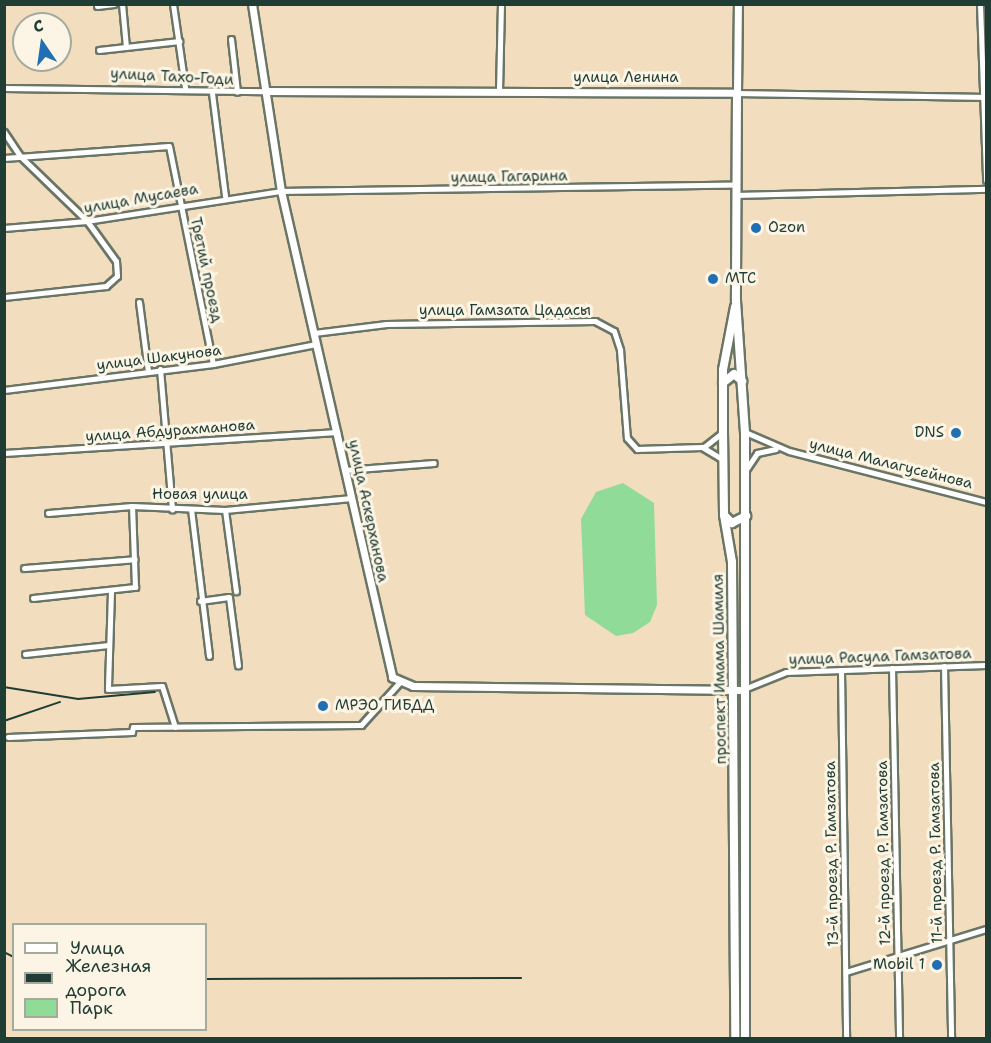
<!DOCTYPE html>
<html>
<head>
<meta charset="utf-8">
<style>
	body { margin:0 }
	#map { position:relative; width:991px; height:1043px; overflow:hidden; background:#f2ddbf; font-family:"Shantell Sans",sans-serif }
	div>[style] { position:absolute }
	.green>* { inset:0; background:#90db98 }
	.roads { filter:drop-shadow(2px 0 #697565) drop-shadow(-2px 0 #697565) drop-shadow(0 2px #697565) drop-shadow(0 -2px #697565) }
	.minor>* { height:5px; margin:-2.5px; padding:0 2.5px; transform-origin:2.5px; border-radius:2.5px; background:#fff }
	.tertiary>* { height:7px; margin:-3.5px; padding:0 3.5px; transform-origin:3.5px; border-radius:3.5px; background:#fff }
	.secondary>* { height:8px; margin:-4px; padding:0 4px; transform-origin:4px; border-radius:4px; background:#fff }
	.rail>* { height:1.5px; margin:-0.75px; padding:0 0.75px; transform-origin:0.75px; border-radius:0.75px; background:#1f3d34 }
	.dots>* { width:16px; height:16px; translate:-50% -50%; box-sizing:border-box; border:3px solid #fcf5e5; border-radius:50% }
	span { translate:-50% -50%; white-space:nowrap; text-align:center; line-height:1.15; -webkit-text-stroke:6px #fcf5e5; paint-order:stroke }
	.street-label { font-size:15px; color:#1f3d34 }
	.poi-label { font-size:15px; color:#1f3d34 }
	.left { translate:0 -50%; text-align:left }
	.right { translate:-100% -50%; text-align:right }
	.frame { position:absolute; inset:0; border:6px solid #1f3d34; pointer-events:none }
	.legend { position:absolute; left:12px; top:923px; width:195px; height:108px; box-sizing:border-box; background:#fcf5e5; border:2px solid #a4ab9e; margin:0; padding:8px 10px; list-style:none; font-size:18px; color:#1f3d34 }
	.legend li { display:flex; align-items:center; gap:12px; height:30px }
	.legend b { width:30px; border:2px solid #a4ab9e }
	.north { position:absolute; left:12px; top:12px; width:60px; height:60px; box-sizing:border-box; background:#fcf5e5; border:2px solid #a4ab9e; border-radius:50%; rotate:347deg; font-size:16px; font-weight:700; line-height:24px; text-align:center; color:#1f3d34 }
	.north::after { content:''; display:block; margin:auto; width:21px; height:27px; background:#1f6fb2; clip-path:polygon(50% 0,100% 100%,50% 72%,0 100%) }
</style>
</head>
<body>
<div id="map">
	<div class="green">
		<div style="clip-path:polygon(623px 483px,654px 503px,657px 605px,650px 622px,633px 633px,616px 636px,585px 615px,581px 519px,596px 492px)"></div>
	</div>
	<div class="roads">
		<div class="minor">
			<div style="left:122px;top:4px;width:43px;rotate:84.7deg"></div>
			<div style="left:173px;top:4px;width:84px;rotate:81.8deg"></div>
			<div style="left:980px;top:4px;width:176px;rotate:88deg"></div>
			<div style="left:97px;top:6px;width:17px;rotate:-7deg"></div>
			<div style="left:231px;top:39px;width:53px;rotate:83.5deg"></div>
			<div style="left:99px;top:50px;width:81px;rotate:-6.4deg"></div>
			<div style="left:4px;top:88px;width:262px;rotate:0.7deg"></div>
			<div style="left:499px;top:91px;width:87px;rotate:-88.7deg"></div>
			<div style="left:212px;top:93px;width:104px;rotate:82.8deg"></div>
			<div style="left:737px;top:93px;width:249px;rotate:0.9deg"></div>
			<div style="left:4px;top:132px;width:30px;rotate:56deg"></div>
			<div style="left:21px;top:157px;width:92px;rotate:44.1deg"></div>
			<div style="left:87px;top:221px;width:49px;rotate:54.1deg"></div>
			<div style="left:116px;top:261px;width:15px;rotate:86deg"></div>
			<div style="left:117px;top:276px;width:15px;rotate:138deg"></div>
			<div style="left:106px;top:286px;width:103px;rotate:173.8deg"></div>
			<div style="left:4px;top:158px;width:165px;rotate:-4.2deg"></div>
			<div style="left:169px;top:146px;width:222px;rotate:78.6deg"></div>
			<div style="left:737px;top:195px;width:249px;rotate:-1.4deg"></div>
			<div style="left:4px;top:228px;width:83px;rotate:-4.8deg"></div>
			<div style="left:87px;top:221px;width:196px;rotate:-8.8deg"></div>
			<div style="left:281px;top:191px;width:455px;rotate:-0.8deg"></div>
			<div style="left:139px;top:302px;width:70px;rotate:82.6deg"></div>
			<div style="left:314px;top:333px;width:73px;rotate:-7.1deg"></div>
			<div style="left:386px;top:324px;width:209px;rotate:-0.8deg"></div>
			<div style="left:595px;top:321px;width:21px;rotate:28deg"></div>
			<div style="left:614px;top:331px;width:20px;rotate:72deg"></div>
			<div style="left:620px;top:350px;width:88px;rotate:85.5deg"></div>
			<div style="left:627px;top:438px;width:15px;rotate:48deg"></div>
			<div style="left:637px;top:449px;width:65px;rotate:-1.8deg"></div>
			<div style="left:702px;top:447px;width:23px;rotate:31deg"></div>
			<div style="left:160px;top:369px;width:141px;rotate:85.1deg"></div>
			<div style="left:4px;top:390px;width:211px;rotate:-7.1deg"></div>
			<div style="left:213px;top:364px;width:105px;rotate:-11deg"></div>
			<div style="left:745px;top:432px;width:48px;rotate:23.4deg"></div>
			<div style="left:789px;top:451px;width:203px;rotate:14.5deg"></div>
			<div style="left:704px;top:447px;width:23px;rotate:-38deg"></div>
			<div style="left:4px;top:453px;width:334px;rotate:-3.6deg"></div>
			<div style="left:747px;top:468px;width:18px;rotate:-56deg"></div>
			<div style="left:757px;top:453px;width:19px;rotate:-12deg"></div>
			<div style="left:345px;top:470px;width:89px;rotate:-4.5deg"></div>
			<div style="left:191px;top:509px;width:148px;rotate:83deg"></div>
			<div style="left:225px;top:510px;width:82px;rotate:82.3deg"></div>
			<div style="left:48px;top:513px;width:84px;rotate:-4.8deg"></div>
			<div style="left:132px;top:506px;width:93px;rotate:2.5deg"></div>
			<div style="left:225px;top:510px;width:127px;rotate:-5.4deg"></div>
			<div style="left:24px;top:568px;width:111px;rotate:-4.6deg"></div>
			<div style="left:111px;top:591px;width:98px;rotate:91.8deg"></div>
			<div style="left:108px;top:689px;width:54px;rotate:-3.2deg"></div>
			<div style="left:162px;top:686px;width:43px;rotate:72.4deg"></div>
			<div style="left:33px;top:598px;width:103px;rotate:-6.2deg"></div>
			<div style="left:135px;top:587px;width:81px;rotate:-92.1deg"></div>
			<div style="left:200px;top:601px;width:29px;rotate:-8deg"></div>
			<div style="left:229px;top:597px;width:69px;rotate:82.5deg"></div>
			<div style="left:25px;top:654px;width:84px;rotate:-6.1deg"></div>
			<div style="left:944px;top:666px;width:372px;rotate:88.9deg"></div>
			<div style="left:892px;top:668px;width:370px;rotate:88.9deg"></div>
			<div style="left:841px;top:670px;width:368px;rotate:89.2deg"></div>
			<div style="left:744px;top:689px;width:45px;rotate:-22deg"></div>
			<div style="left:786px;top:672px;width:200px;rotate:-2deg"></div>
			<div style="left:8px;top:737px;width:124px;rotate:-2.3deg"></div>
			<div style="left:132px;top:732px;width:5px;rotate:-79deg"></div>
			<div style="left:133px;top:727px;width:228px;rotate:-0.5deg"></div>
			<div style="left:361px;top:725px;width:57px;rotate:-47.9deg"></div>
			<div style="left:846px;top:972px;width:146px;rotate:-17.1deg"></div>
		</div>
		<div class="tertiary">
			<div style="left:252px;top:4px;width:189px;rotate:81.2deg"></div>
			<div style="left:281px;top:191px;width:499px;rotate:77.1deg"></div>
			<div style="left:392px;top:677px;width:23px;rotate:23deg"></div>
			<div style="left:413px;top:686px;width:329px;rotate:0.7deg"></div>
			<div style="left:266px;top:91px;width:471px;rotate:0.2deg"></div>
			<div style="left:737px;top:93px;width:89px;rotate:-89.4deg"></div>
		</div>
		<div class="secondary">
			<div style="left:737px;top:93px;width:208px;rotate:90.3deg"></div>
			<div style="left:736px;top:301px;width:131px;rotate:86.1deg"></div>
			<div style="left:745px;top:432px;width:606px;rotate:90deg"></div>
			<div style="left:735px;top:307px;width:64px;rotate:100.8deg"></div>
			<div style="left:723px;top:370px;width:62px;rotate:90deg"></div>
			<div style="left:723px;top:432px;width:83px;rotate:89.3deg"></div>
			<div style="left:724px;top:515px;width:48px;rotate:80.3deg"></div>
			<div style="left:732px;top:562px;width:476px;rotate:89.6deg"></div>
			<div style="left:723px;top:383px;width:14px;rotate:-39deg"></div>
			<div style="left:734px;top:374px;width:11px;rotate:41deg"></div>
			<div style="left:725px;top:516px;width:10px;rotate:45deg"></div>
			<div style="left:732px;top:523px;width:16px;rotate:-27deg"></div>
		</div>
	</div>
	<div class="rail">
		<div style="left:4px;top:687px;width:75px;rotate:9.2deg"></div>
		<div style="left:78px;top:699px;width:77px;rotate:-5.2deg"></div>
		<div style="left:4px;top:721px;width:59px;rotate:-18.7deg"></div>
		<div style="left:4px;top:952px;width:11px;rotate:27deg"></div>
		<div style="left:206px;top:979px;width:315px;rotate:-0.2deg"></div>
	</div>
	<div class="dots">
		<div style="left:756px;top:228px;background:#1f6fb2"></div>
		<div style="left:713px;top:279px;background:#1f6fb2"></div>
		<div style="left:956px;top:433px;background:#1f6fb2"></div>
		<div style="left:323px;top:706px;background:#1f6fb2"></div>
		<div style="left:937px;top:965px;background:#1f6fb2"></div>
	</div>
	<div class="street-label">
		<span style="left:172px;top:77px;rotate:3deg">улица Тахо-Годи</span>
		<span style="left:626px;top:78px">улица Ленина</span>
		<span style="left:509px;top:177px;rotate:-1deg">улица Гагарина</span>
		<span style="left:141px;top:199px;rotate:-10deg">улица Мусаева</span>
		<span style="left:206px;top:270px;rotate:78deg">Третий проезд</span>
		<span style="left:505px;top:311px">улица Гамзата Цадасы</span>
		<span style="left:159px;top:358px;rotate:-7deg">улица Шакунова</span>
		<span style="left:170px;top:431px;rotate:-4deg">улица Абдурахманова</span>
		<span style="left:891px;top:464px;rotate:14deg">улица Малагусейнова</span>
		<span style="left:200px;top:495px">Новая улица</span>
		<span style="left:368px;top:511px;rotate:78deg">улица Аскерханова</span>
		<span style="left:880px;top:657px;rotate:-2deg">улица Расула Гамзатова</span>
		<span style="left:720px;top:669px;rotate:-91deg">проспект Имама Шамиля</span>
		<span style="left:884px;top:853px;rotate:-91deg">12-й проезд Р. Гамзатова</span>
		<span style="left:936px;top:853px;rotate:-91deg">11-й проезд Р. Гамзатова</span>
		<span style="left:832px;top:854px;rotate:-91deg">13-й проезд Р. Гамзатова</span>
	</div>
	<div class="poi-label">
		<span class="left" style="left:768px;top:228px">Ozon</span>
		<span class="left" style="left:725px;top:279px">МТС</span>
		<span class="right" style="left:944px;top:433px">DNS</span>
		<span class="left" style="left:335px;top:706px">МРЭО ГИБДД</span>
		<span class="right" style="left:925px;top:965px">Mobil 1</span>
	</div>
	<div class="frame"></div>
	<ul class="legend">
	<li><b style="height:8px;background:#fff"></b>Улица</li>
	<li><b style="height:8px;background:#1f3d34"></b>Железная дорога</li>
	<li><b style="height:16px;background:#90db98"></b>Парк</li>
	</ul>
	<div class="north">С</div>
</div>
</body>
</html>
